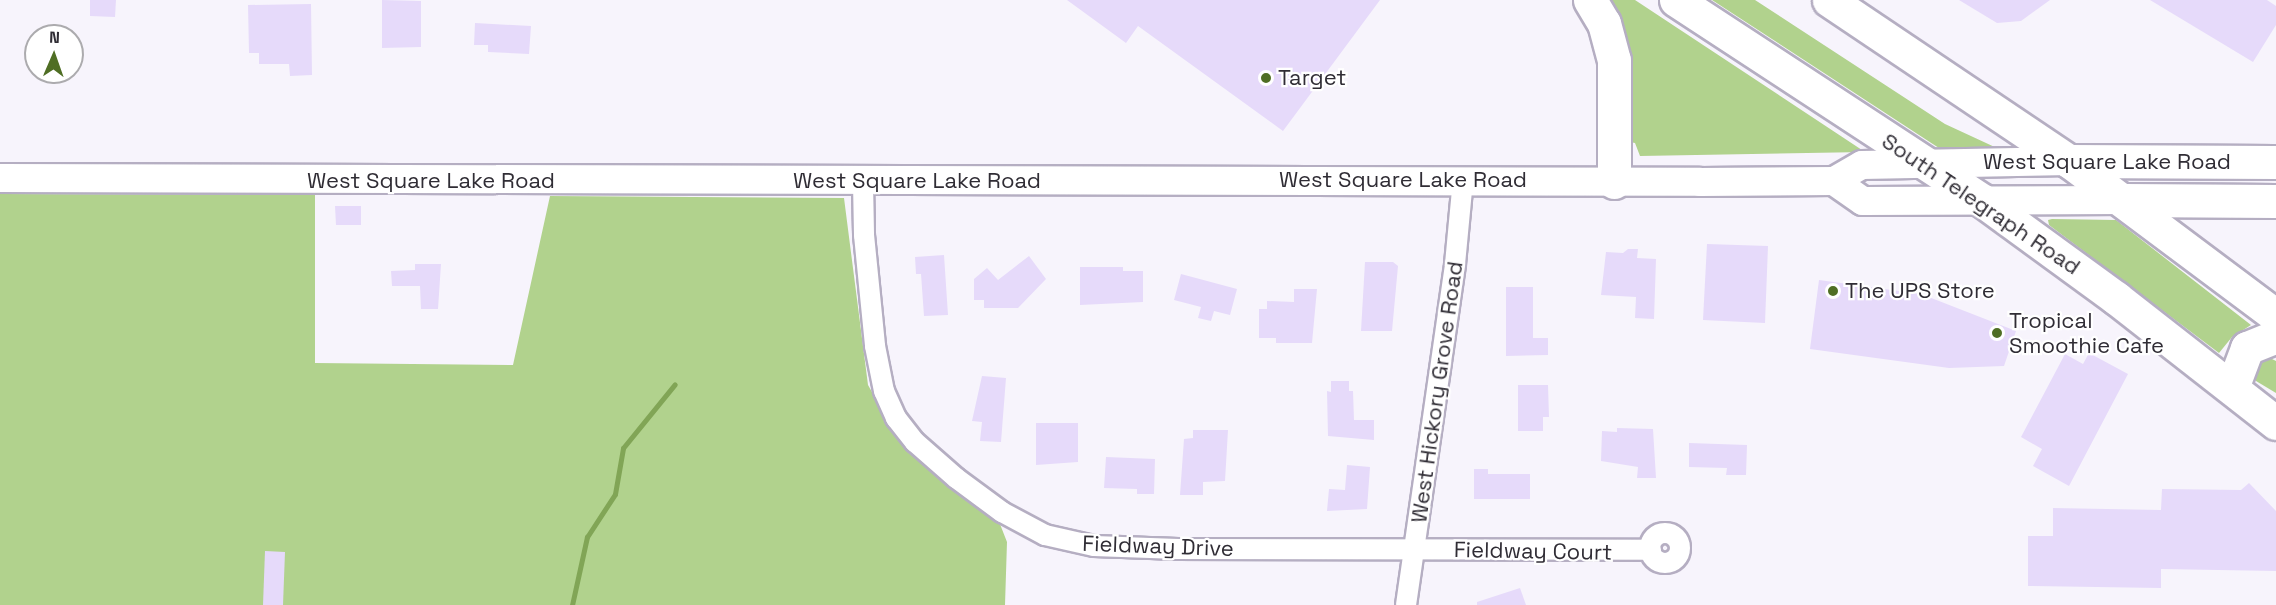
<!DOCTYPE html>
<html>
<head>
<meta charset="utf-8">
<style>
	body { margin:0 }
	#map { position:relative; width:2276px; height:605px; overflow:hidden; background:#f7f4fc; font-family:"Space Grotesk",sans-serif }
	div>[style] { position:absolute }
	.green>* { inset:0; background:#b1d28d }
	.stream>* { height:5px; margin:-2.5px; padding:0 2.5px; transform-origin:2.5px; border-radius:2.5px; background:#81a556 }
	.building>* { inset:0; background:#e6dafa }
	.roads { filter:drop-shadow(2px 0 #b5aec2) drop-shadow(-2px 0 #b5aec2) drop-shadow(0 2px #b5aec2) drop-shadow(0 -2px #b5aec2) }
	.street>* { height:20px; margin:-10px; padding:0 10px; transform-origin:10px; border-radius:10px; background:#fff }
	.street>.ring { margin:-10px; padding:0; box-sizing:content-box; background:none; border:20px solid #fff; border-radius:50% }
	.secondary>* { height:28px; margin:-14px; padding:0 14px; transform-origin:14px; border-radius:14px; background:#fff }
	.highway>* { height:33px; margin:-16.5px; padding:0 16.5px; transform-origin:16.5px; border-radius:16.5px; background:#fff }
	.dots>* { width:16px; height:16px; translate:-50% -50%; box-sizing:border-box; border:3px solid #fff; border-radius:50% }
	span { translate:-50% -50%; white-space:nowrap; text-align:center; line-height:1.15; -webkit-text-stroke:4.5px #fff; paint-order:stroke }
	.poi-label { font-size:22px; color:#302d35 }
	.left { translate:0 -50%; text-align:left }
	.street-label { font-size:22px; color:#302d35 }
	.north { position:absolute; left:24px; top:24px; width:60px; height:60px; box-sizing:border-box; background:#fff; border:2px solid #acabae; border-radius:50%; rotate:2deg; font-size:16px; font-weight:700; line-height:24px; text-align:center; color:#302d35 }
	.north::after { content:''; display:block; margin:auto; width:21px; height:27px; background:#4f6e24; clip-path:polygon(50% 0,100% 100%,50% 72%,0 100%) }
</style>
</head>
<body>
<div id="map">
	<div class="green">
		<div style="clip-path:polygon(1604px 0,1635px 0,1865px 152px,1640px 156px,1635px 143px,1630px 142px,1626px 37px)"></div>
		<div style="clip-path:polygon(1712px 0,1755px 0,1945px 124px,1999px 149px,1942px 150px)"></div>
		<div style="clip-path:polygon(0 194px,315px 195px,315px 363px,513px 365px,550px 196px,844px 198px,868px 385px,900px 441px,998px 519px,1007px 542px,1005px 605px,0 605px)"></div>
		<div style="clip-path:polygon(2052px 219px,2116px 220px,2251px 325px,2232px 337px,2219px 353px,2049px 225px,2048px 220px)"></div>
		<div style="clip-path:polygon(2268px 357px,2276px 361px,2276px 393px,2256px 381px,2254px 373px,2257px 361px)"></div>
	</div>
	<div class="stream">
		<div style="left:572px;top:605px;width:70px;rotate:-77.6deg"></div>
		<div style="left:587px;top:537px;width:51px;rotate:-56.9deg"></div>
		<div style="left:615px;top:494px;width:47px;rotate:-80.1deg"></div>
		<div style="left:623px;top:448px;width:82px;rotate:-50.9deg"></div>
	</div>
	<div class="building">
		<div style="clip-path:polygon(90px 0,116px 0,115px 17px,90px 16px)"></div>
		<div style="clip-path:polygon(382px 0,421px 1px,421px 47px,382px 48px)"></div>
		<div style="clip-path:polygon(1067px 0,1380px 0,1283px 131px,1138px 26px,1126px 43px)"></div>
		<div style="clip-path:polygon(1959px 0,2050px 0,2021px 21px,1997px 23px)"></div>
		<div style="clip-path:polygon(2150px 0,2267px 0,2276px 6px,2276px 25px,2253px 62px)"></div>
		<div style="clip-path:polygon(311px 4px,312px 75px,290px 76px,289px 64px,259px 64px,259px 53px,249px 53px,248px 5px)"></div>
		<div style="clip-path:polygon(475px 23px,531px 26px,529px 54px,488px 52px,488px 45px,474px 45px)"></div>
		<div style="clip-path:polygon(335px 206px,361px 206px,361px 225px,336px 225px)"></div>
		<div style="clip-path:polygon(1707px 244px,1768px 246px,1765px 323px,1703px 320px)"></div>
		<div style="clip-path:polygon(1628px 249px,1638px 249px,1637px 258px,1656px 259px,1654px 319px,1635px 318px,1636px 297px,1601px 295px,1606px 252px,1623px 253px)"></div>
		<div style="clip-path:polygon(944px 255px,948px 315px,924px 316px,921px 274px,916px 274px,915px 257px)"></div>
		<div style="clip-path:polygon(1029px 256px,1046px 279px,1018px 308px,984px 308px,984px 300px,974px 300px,974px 279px,987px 268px,998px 280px)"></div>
		<div style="clip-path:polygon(1365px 262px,1393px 262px,1398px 266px,1392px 331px,1361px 331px)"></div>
		<div style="clip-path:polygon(415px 264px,441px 264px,438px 309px,421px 309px,420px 286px,392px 286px,391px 271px,415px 270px)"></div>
		<div style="clip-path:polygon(1080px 267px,1123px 267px,1123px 271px,1143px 271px,1143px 302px,1080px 305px)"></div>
		<div style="clip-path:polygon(1181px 274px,1237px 289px,1230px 315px,1214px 311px,1211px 321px,1198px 318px,1201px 307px,1174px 300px)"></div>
		<div style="clip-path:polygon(1819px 280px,1921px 294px,2016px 331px,2004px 366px,1949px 368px,1810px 349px)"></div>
		<div style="clip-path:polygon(1506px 287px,1533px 287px,1533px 338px,1548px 338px,1548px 355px,1506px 356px)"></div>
		<div style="clip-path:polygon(1294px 289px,1317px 289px,1312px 343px,1276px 343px,1276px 338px,1259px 338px,1259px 309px,1267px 309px,1267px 301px,1294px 302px)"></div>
		<div style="clip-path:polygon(2089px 353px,2128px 374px,2069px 486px,2033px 466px,2042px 449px,2021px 437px,2065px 354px,2083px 364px)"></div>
		<div style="clip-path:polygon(982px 376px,1006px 378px,1001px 442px,980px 441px,982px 422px,972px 421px)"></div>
		<div style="clip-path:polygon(1331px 381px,1349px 381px,1349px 391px,1353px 391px,1354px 420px,1374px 420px,1374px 440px,1328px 436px,1327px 391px,1331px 392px)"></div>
		<div style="clip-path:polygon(1518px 385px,1548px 385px,1549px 417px,1543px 417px,1543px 431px,1518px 431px)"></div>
		<div style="clip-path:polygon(1036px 423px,1078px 423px,1078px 462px,1036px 465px)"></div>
		<div style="clip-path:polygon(1617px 428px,1653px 429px,1656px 478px,1637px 478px,1638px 467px,1601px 461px,1602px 431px,1617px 432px)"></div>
		<div style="clip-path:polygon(1193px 430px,1228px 430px,1225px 481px,1203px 482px,1203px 495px,1180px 495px,1184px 439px,1193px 438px)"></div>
		<div style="clip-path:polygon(1689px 443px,1747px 445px,1746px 475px,1726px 475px,1727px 468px,1689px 467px)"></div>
		<div style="clip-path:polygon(1106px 457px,1155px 459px,1154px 494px,1137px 494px,1137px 489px,1104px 488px)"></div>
		<div style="clip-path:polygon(1347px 465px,1370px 467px,1367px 509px,1327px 511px,1329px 489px,1345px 490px)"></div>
		<div style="clip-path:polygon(1474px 469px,1488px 469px,1488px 474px,1530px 474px,1530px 499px,1474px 499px)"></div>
		<div style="clip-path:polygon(2249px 483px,2276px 511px,2276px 571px,2161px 569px,2161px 588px,2028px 586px,2028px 536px,2053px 536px,2053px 508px,2161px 510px,2162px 489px,2241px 490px)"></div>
		<div style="clip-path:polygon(265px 551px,285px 552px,283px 605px,263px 605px)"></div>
		<div style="clip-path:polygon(1520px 588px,1526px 605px,1477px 605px,1477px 602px)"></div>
	</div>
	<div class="roads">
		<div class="street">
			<div style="left:863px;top:182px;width:53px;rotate:88.9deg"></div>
			<div style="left:864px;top:235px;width:112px;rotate:84.3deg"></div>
			<div style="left:875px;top:346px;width:46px;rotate:78.7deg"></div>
			<div style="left:884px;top:391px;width:30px;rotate:66deg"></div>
			<div style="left:896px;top:418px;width:31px;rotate:52deg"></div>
			<div style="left:915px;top:442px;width:55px;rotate:41.3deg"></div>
			<div style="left:956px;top:478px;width:57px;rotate:36.5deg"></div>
			<div style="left:1002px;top:512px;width:49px;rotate:28.1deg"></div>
			<div style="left:1045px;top:535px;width:50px;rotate:12.7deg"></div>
			<div style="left:1094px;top:546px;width:84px;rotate:2deg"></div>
			<div style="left:1178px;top:549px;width:473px;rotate:0.1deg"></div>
			<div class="ring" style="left:1650px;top:533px;width:10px;height:10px"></div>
			<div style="left:1406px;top:605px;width:345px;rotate:-81.8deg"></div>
			<div style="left:1455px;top:264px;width:85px;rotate:-84.6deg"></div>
		</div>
		<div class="secondary">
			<div style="left:0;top:178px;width:1700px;rotate:0.13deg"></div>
			<div style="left:1700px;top:182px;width:134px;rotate:-0.4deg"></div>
			<div style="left:1834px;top:181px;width:32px;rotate:-30deg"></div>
			<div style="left:1862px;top:165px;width:207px;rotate:-1.1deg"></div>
			<div style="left:1834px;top:181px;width:35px;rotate:35deg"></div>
			<div style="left:1863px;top:201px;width:261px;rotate:-0.2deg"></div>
		</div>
		<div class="highway">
			<div style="left:1590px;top:0;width:27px;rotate:59deg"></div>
			<div style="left:1604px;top:23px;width:38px;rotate:75deg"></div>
			<div style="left:1614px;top:60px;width:122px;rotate:90deg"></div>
			<div style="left:1676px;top:0;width:367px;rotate:33.2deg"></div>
			<div style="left:1983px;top:201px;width:165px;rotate:36.1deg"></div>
			<div style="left:2116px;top:298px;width:203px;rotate:38deg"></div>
			<div style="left:1829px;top:0;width:289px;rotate:33.9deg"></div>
			<div style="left:2069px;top:161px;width:259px;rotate:36.8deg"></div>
			<div style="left:2069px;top:161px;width:207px;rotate:0.3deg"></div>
			<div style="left:2124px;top:200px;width:152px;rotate:0.4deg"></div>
			<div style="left:2232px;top:388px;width:43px;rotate:-69.4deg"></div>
			<div style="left:2247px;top:348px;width:31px;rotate:-22deg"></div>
		</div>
	</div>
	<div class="dots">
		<div style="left:1266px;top:78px;background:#4f6e24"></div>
		<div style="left:1833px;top:291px;background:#4f6e24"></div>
		<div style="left:1997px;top:333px;background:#4f6e24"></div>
	</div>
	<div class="poi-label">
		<span class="left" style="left:1278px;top:78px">Target</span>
		<span class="left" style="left:1845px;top:291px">The UPS Store</span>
		<span class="left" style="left:2009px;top:333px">Tropical<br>Smoothie Cafe</span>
	</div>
	<div class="street-label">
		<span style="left:2107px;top:162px">West Square Lake Road</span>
		<span style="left:1403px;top:180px">West Square Lake Road</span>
		<span style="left:431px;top:181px">West Square Lake Road</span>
		<span style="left:917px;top:181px">West Square Lake Road</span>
		<span style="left:1981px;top:204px;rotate:34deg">South Telegraph Road</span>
		<span style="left:1437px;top:392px;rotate:-82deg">West Hickory Grove Road</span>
		<span style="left:1158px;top:546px;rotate:2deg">Fieldway Drive</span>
		<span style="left:1533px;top:551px;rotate:1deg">Fieldway Court</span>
	</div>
	<div class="north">N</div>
</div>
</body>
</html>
